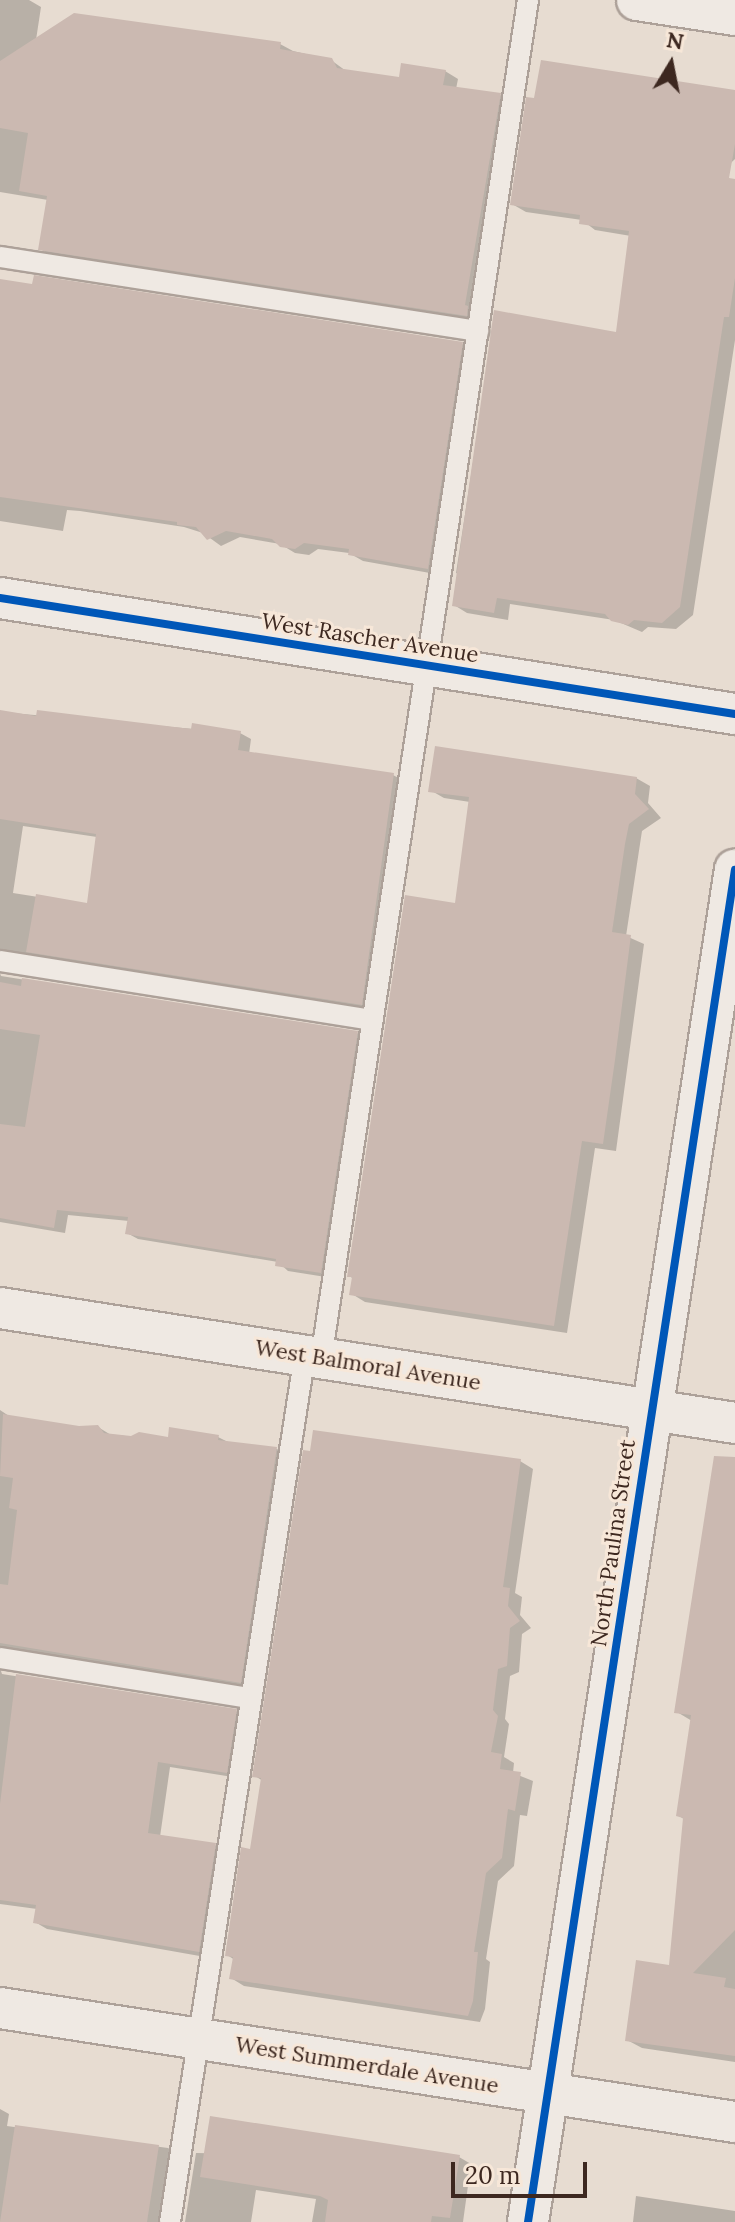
<!DOCTYPE html>
<html>
<head>
<meta charset="utf-8">
<style>
	body { margin:0 }
	#map { position:relative; width:735px; height:2222px; overflow:hidden; background:#e7dcd1; font-family:Lora,serif }
	div>[style] { position:absolute }
	.shadow>* { inset:0; background:#0003 }
	.building>* { inset:0; background:#cbb9b1 }
	.roads { filter:drop-shadow(2px 0 #ada199) drop-shadow(-2px 0 #ada199) drop-shadow(0 2px #ada199) drop-shadow(0 -2px #ada199) }
	.lane>* { height:20px; margin:-10px; padding:0 10px; transform-origin:10px; border-radius:10px; background:#efe9e3 }
	.street>* { height:40px; margin:-20px; padding:0 20px; transform-origin:20px; border-radius:20px; background:#efe9e3 }
	.cycleway>* { height:8px; margin:-4px; padding:0 4px; transform-origin:4px; border-radius:4px; background:#0057b8 }
	span { translate:-50% -50%; white-space:nowrap; text-align:center; line-height:1.15; -webkit-text-stroke:6px #f7e7d8; paint-order:stroke }
	.street-label { font-size:22px; color:#3d2820 }
	.north { position:absolute; left:631px; top:24px; width:80px; height:80px; -webkit-text-stroke:6px #f7e7d8; paint-order:stroke; rotate:10deg; font-size:22px; font-weight:700; line-height:32px; text-align:center; color:#3d2820 }
	.north::after { content:''; display:block; margin:auto; width:28px; height:36px; background:#3d2820; clip-path:polygon(50% 0,100% 100%,50% 72%,0 100%) }
	.scale { position:absolute; left:451px; top:2162px; width:136px; height:36px; box-sizing:border-box; border:4px solid #3d2820; border-top:0; padding-left:10px; font-size:24px; line-height:28px; white-space:nowrap; color:#3d2820; -webkit-text-stroke:6px #f7e7d8; paint-order:stroke }
</style>
</head>
<body>
<div id="map">
	<div class="shadow">
		<div style="clip-path:polygon(0 0,29px 0,41px 7px,36px 40px,280px 44px,293px 51px,331px 60px,346px 71px,401px 80px,445px 71px,458px 79px,456px 89px,500px 95px,513px 102px,479px 322px,53px 256px,40px 249px,48px 200px,0 192px)"></div>
		<div style="clip-path:polygon(735px 92px,735px 159px,714px 179px,735px 181px,735px 340px,693px 615px,676px 629px,648px 627px,642px 632px,614px 620px,510px 604px,508px 620px,467px 613px,454px 605px,459px 574px,456px 573px,496px 312px,617px 334px,631px 236px,595px 230px,582px 220px,526px 212px,512px 204px)"></div>
		<div style="clip-path:polygon(0 281px,462px 344px,475px 351px,441px 575px,363px 561px,349px 553px,318px 549px,309px 555px,295px 553px,280px 544px,240px 537px,221px 546px,203px 533px,184px 527px,80px 511px,67px 510px,63px 531px,0 521px)"></div>
		<div style="clip-path:polygon(evenodd,0 712px,240px 733px,251px 739px,249px 754px,393px 775px,404px 781px,373px 1010px,0 962px,0 712px,23px 826px,97px 837px,89px 905px,13px 893px,23px 826px)"></div>
		<div style="clip-path:polygon(636px 778px,650px 786px,648px 803px,661px 818px,642px 831px,626px 936px,644px 944px,616px 1151px,595px 1148px,567px 1333px,365px 1302px,352px 1294px,354px 1279px,349px 1276px,456px 905px,470px 802px,444px 798px,430px 790px)"></div>
		<div style="clip-path:polygon(0 973px,1px 976px,357px 1033px,368px 1039px,332px 1278px,288px 1271px,278px 1262px,138px 1239px,127px 1233px,129px 1221px,68px 1215px,65px 1233px,0 1222px)"></div>
		<div style="clip-path:polygon(0 1410px,9px 1416px,78px 1428px,98px 1427px,111px 1435px,169px 1439px,218px 1437px,230px 1443px,277px 1449px,289px 1456px,253px 1689px,0 1662px)"></div>
		<div style="clip-path:polygon(520px 1461px,533px 1469px,515px 1593px,522px 1597px,520px 1615px,531px 1628px,522px 1634px,519px 1672px,510px 1676px,505px 1719px,509px 1724px,504px 1757px,514px 1763px,513px 1773px,533px 1781px,527px 1816px,520px 1815px,514px 1866px,498px 1881px,486px 1959px,490px 1962px,485px 2009px,480px 2022px,244px 1986px,231px 1978px,235px 1960px,227px 1955px,252px 1851px,263px 1781px,255px 1776px)"></div>
		<div style="clip-path:polygon(735px 1492px,735px 2062px,642px 2048px,627px 2040px,670px 1967px,685px 1820px,678px 1815px,692px 1721px,677px 1712px)"></div>
		<div style="clip-path:polygon(0 1668px,2px 1674px,236px 1711px,248px 1718px,239px 1778px,170px 1767px,160px 1837px,215px 1845px,227px 1852px,211px 1958px,47px 1929px,35px 1922px,37px 1909px,0 1904px)"></div>
		<div style="clip-path:polygon(0 2109px,9px 2114px,7px 2126px,168px 2148px,180px 2156px,170px 2222px,0 2222px)"></div>
		<div style="clip-path:polygon(196px 2153px,459px 2157px,471px 2164px,463px 2222px,312px 2222px,316px 2199px,256px 2190px,251px 2222px,185px 2222px)"></div>
		<div style="clip-path:polygon(636px 2196px,735px 2211px,735px 2222px,633px 2222px)"></div>
	</div>
	<div class="building">
		<div style="clip-path:polygon(74px 13px,281px 42px,280px 49px,332px 58px,337px 68px,399px 77px,401px 63px,446px 70px,443px 85px,501px 93px,465px 305px,468px 306px,467px 316px,38px 250px,47px 196px,19px 191px,28px 133px,0 128px,0 61px)"></div>
		<div style="clip-path:polygon(541px 60px,735px 90px,735px 144px,729px 178px,735px 179px,735px 278px,729px 317px,724px 317px,680px 607px,662px 623px,634px 620px,628px 625px,611px 621px,605px 614px,497px 598px,494px 613px,452px 606px,494px 310px,616px 332px,629px 231px,579px 224px,580px 215px,510px 205px,526px 97px,534px 98px)"></div>
		<div style="clip-path:polygon(34px 275px,463px 342px,428px 569px,348px 555px,349px 549px,304px 543px,295px 549px,280px 547px,272px 539px,226px 531px,207px 540px,196px 527px,177px 525px,177px 522px,0 497px,0 279px,32px 284px)"></div>
		<div style="clip-path:polygon(0 710px,36px 716px,37px 710px,191px 729px,192px 723px,241px 731px,238px 750px,394px 773px,362px 1005px,26px 952px,36px 894px,87px 903px,96px 834px,0 819px)"></div>
		<div style="clip-path:polygon(435px 746px,637px 777px,635px 794px,649px 809px,629px 824px,625px 844px,612px 932px,631px 935px,615px 1060px,603px 1144px,582px 1141px,554px 1326px,349px 1295px,352px 1277px,347px 1277px,405px 895px,455px 903px,469px 797px,428px 792px)"></div>
		<div style="clip-path:polygon(22px 978px,358px 1031px,321px 1273px,275px 1266px,276px 1259px,125px 1234px,128px 1217px,57px 1210px,54px 1228px,0 1218px,0 1124px,25px 1127px,40px 1035px,0 1029px,0 982px,21px 986px)"></div>
		<div style="clip-path:polygon(3px 1414px,79px 1426px,98px 1425px,104px 1433px,131px 1436px,139px 1432px,168px 1437px,169px 1427px,219px 1435px,218px 1440px,277px 1447px,241px 1683px,0 1643px,0 1584px,8px 1585px,17px 1510px,9px 1508px,13px 1478px,0 1476px)"></div>
		<div style="clip-path:polygon(313px 1430px,521px 1459px,503px 1587px,510px 1588px,508px 1606px,520px 1621px,510px 1628px,507px 1666px,498px 1669px,493px 1710px,498px 1716px,491px 1752px,502px 1754px,500px 1769px,521px 1772px,515px 1811px,508px 1809px,502px 1858px,486px 1873px,474px 1952px,478px 1952px,473px 2001px,468px 2016px,229px 1979px,233px 1957px,225px 1956px,241px 1847px,250px 1849px,261px 1778px,252px 1777px,303px 1450px,310px 1451px)"></div>
		<div style="clip-path:polygon(714px 1456px,735px 1457px,735px 1930px,693px 1973px,726px 1978px,724px 1987px,735px 1989px,735px 2056px,625px 2041px,636px 1960px,669px 1965px,683px 1818px,676px 1816px,691px 1715px,674px 1713px)"></div>
		<div style="clip-path:polygon(16px 1674px,237px 1709px,227px 1773px,158px 1762px,148px 1833px,216px 1843px,199px 1952px,33px 1923px,36px 1905px,0 1900px,0 1804px)"></div>
		<div style="clip-path:polygon(210px 2116px,460px 2155px,450px 2218px,432px 2216px,431px 2222px,325px 2222px,328px 2200px,320px 2196px,200px 2177px)"></div>
		<div style="clip-path:polygon(15px 2125px,159px 2145px,147px 2222px,0 2222px)"></div>
	</div>
	<div class="roads">
		<div class="lane">
			<div style="left:0;top:257px;width:484px;rotate:8.8deg"></div>
			<div style="left:0;top:961px;width:377px;rotate:9deg"></div>
			<div style="left:321px;top:1359px;width:1375px;rotate:-81.34deg"></div>
			<div style="left:0;top:1658px;width:254px;rotate:9.1deg"></div>
			<div style="left:170px;top:2222px;width:878px;rotate:-81.16deg"></div>
		</div>
		<div class="street">
			<div style="left:637px;top:0;width:99px;rotate:8.7deg"></div>
			<div style="left:0;top:598px;width:744px;rotate:8.97deg"></div>
			<div style="left:0;top:1308px;width:744px;rotate:8.89deg"></div>
			<div style="left:0;top:2008px;width:744px;rotate:8.82deg"></div>
			<div style="left:528px;top:2222px;width:1368px;rotate:-81.3deg"></div>
		</div>
	</div>
	<div class="cycleway">
		<div style="left:0;top:598px;width:744px;rotate:8.97deg"></div>
		<div style="left:528px;top:2222px;width:1368px;rotate:-81.3deg"></div>
	</div>
	<div class="street-label">
		<span style="left:370px;top:638px;rotate:9deg">West Rascher Avenue</span>
		<span style="left:368px;top:1365px;rotate:9deg">West Balmoral Avenue</span>
		<span style="left:613px;top:1543px;rotate:-82deg">North Paulina Street</span>
		<span style="left:367px;top:2065px;rotate:9deg">West Summerdale Avenue</span>
	</div>
	<div class="north">N</div>
	<div class="scale">20 m</div>
</div>
</body>
</html>
